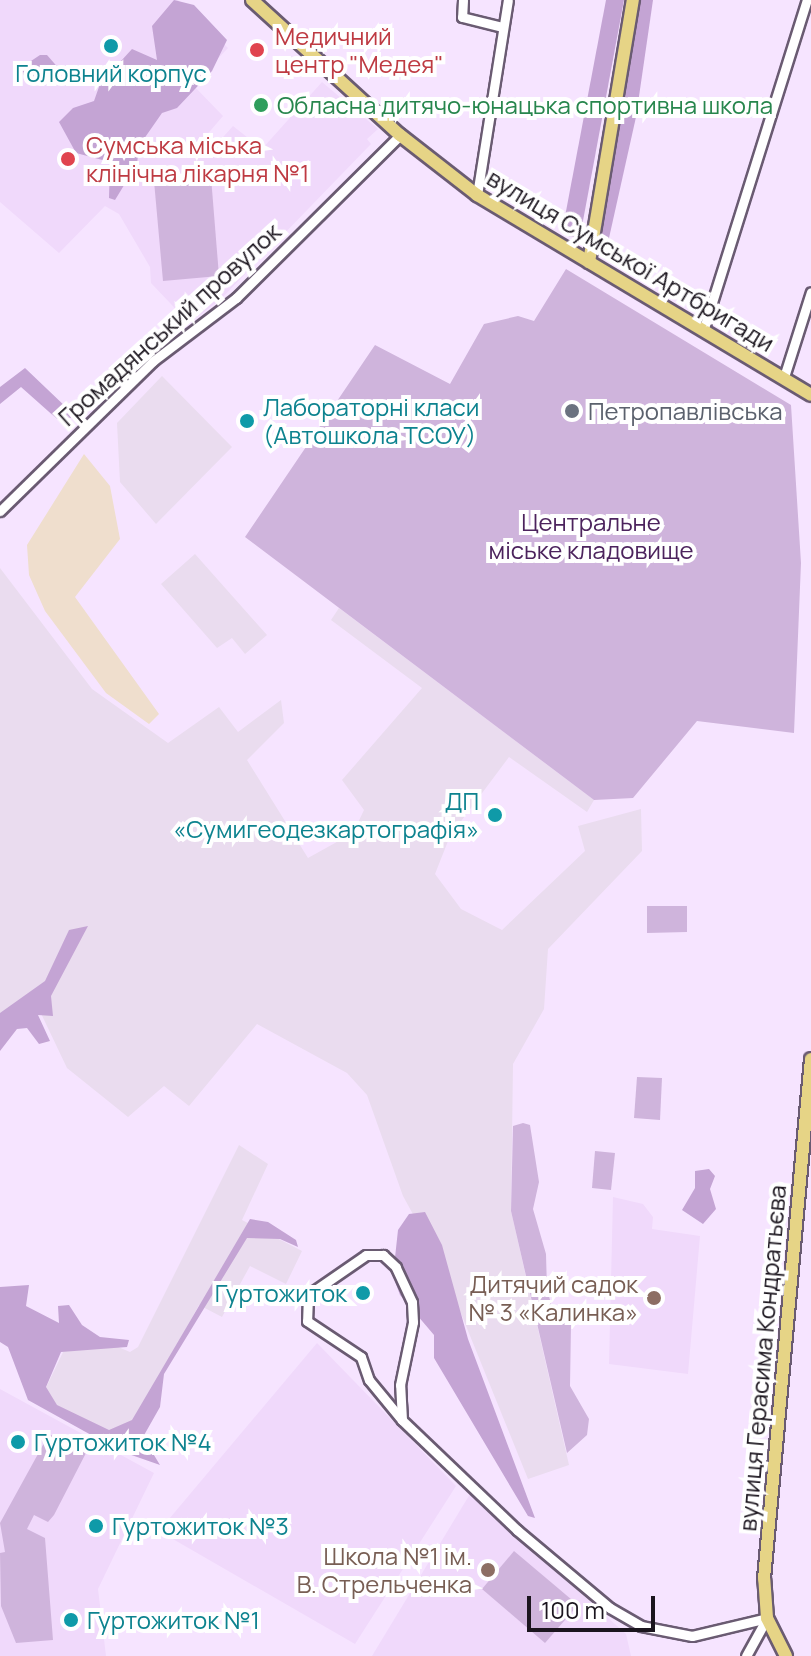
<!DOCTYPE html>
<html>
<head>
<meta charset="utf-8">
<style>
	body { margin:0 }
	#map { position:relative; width:811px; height:1656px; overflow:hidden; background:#f6e4ff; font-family:Manrope,sans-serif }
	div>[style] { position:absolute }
	.commercial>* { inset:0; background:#efdecd }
	.industrial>* { inset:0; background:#eadcef }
	.built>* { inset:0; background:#f0d9fb }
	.green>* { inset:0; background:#cfb4dc }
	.forest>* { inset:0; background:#c4a4d4 }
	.roads { filter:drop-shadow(2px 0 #6a5b72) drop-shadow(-2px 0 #6a5b72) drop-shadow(0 2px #6a5b72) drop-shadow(0 -2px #6a5b72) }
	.minor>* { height:9px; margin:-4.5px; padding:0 4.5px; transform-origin:4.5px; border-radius:4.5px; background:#fff }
	.major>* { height:12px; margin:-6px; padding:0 6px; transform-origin:6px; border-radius:6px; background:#e6d486 }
	.dots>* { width:22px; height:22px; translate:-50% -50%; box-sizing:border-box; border:4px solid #fff; border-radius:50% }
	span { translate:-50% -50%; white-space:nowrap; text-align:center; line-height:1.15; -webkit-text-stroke:8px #fff; paint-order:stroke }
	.health-label { font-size:24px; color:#be3a42 }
	.left { translate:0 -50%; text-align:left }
	.culture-label { font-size:24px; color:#0d838f }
	.right { translate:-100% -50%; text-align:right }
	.leisure-label { font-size:24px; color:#27864d }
	.street-label { font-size:24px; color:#1b151e }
	.worship-label { font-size:24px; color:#5b616d }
	.park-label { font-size:24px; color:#4c235d }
	.education-label { font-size:24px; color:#785e54 }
	.scale { position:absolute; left:527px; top:1596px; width:128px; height:36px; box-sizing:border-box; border:4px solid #1b151e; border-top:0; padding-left:10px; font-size:24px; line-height:28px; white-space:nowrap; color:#1b151e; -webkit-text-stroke:6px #fff; paint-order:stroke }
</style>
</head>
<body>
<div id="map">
	<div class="commercial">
		<div style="clip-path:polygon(84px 454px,110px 486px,120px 539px,75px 597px,159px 714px,149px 724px,106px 693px,45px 611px,29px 575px,27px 545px)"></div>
	</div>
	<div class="industrial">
		<div style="clip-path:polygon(162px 376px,232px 447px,156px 524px,120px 482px,117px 423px)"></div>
		<div style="clip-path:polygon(195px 554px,267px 635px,245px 654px,232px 638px,217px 648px,161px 584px)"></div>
		<div style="clip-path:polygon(0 568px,92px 689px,168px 743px,219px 707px,238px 732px,281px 700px,284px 723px,247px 760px,308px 858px,353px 833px,364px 810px,342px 780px,422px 688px,331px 620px,339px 608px,594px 800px,587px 812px,509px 757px,450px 836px,435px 874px,461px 909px,502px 930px,585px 851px,578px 826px,641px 809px,642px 851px,548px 949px,544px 1009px,513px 1064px,511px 1211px,569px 1465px,528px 1479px,443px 1269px,403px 1196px,367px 1095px,347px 1073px,257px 1024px,189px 1106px,164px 1086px,128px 1117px,67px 1068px,37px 1005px,0 1042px)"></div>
		<div style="clip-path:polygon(239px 1145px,268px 1164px,242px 1220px,302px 1251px,286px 1284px,250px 1266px,222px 1317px,199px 1305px,131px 1429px,113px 1435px,41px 1398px,65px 1348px,111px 1344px,130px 1352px,138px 1347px)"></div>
	</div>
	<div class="built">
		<div style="clip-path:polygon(0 0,178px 0,228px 48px,193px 85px,223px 116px,205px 137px,215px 146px,233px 126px,262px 149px,322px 82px,378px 129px,367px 139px,371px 144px,220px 300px,189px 323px,151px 283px,150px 267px,119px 214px,105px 206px,59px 253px,0 202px)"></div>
		<div style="clip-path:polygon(613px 1197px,643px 1204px,653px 1217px,652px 1229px,700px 1236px,688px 1374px,609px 1364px)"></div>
		<div style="clip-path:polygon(317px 1343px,456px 1486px,355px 1644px,159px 1531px)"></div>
		<div style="clip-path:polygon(0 1389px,154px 1473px,98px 1589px,106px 1656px,0 1656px)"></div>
		<div style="clip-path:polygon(470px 1494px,626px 1634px,631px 1656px,372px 1656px)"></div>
	</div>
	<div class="green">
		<div style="clip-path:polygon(211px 177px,219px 276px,163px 281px,154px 181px)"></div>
		<div style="clip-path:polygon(566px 269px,791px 405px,801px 563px,794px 733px,697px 721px,633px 798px,594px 800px,245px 537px,375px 345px,450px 384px,484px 324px,518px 316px,534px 321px)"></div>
		<div style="clip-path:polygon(647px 906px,687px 906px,687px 932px,647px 933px)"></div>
		<div style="clip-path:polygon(637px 1077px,662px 1078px,660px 1120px,634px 1118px)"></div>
		<div style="clip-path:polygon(523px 1123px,530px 1125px,539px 1182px,533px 1209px,546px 1254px,547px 1289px,555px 1318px,571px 1324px,570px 1386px,589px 1419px,587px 1435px,567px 1453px,511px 1211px,513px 1126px)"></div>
		<div style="clip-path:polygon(595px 1151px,615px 1153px,611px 1190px,592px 1188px)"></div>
		<div style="clip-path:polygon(49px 1434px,86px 1453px,54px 1515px,48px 1522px,34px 1515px,27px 1529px,45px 1538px,53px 1640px,16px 1643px,1px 1606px,0 1553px,5px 1552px,0 1523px)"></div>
		<div style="clip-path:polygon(514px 1551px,578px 1605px,545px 1643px,482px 1589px)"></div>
	</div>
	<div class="forest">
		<div style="clip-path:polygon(174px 0,194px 5px,227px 40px,212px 71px,177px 108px,162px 113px,139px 146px,137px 164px,115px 200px,109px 198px,110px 162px,76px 153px,59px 122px,73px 108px,94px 101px,100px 84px,132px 49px,157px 60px,152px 26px)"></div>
		<div style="clip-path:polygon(606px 0,624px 0,580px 237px,569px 237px,563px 227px)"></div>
		<div style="clip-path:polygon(638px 0,653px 0,636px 117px,609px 238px,599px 241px)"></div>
		<div style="clip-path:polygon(40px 55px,47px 55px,61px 71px,35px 84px,23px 75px,22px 67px)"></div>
		<div style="clip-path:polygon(25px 368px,68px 409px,71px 418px,57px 419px,21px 387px,0 404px,0 387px)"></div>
		<div style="clip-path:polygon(88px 926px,51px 996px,53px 1016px,38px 1015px,50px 1041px,39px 1044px,27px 1028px,17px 1029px,0 1051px,0 1013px,45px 981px,69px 930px)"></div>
		<div style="clip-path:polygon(709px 1169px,715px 1176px,710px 1189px,716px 1209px,703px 1224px,682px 1210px,695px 1188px,695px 1171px)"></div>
		<div style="clip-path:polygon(425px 1212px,442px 1245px,468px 1339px,535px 1518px,528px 1516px,434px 1358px,434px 1335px,400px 1295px,393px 1276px,398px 1230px,409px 1214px)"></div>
		<div style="clip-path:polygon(250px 1219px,268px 1222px,296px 1240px,298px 1247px,280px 1239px,247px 1238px,164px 1374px,160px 1407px,143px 1437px,160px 1465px,120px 1451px,28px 1400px,8px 1347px,0 1342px,0 1287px,29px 1285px,26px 1306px,59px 1323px,58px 1306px,69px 1305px,82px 1325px,100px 1337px,129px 1340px,127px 1347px,61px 1352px,46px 1387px,57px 1405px,109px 1430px,132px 1420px)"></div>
	</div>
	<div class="roads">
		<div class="minor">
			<div style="left:463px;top:0;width:17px;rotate:93deg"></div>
			<div style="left:462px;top:17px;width:41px;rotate:14deg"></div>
			<div style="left:477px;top:195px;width:197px;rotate:-81deg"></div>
			<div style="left:704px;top:328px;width:344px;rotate:-72.6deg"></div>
			<div style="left:784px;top:377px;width:89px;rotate:-72.4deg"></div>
			<div style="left:0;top:511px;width:214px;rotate:-44.4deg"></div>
			<div style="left:153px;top:361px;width:104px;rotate:-37.2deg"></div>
			<div style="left:236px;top:298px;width:231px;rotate:-44.8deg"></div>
			<div style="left:402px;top:1420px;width:35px;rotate:-93deg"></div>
			<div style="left:400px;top:1385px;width:64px;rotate:-78.3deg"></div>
			<div style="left:413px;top:1322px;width:20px;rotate:-93deg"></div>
			<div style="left:412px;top:1302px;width:38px;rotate:-115deg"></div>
			<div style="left:396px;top:1267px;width:18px;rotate:-137deg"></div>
			<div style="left:383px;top:1255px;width:17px;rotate:180deg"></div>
			<div style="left:366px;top:1255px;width:70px;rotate:145.4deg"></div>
			<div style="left:308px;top:1295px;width:26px;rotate:92deg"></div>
			<div style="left:307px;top:1321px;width:65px;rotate:33.7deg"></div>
			<div style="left:361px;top:1357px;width:24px;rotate:71deg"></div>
			<div style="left:369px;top:1380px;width:52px;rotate:50.5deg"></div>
			<div style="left:402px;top:1420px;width:159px;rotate:43.7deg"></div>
			<div style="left:517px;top:1530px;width:121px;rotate:40deg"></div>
			<div style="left:610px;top:1608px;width:36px;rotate:30deg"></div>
			<div style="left:641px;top:1626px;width:52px;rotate:11.1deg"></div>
			<div style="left:692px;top:1636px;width:77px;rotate:-13.5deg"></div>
			<div style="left:746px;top:1656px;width:43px;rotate:-61.1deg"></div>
		</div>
		<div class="major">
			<div style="left:252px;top:0;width:200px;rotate:42.4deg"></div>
			<div style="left:400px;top:135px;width:98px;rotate:37.9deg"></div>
			<div style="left:477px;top:195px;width:389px;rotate:30.9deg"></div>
			<div style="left:589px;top:262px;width:266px;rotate:-80.5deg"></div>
			<div style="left:786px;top:1656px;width:42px;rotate:-116.6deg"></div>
			<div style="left:767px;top:1618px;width:39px;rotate:-94deg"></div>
			<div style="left:764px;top:1579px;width:522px;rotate:-84.84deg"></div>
		</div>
	</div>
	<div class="dots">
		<div style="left:111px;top:46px;background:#0f9aa8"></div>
		<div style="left:257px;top:50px;background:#e0444e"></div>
		<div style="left:261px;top:105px;background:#2e9e5b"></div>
		<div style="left:68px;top:159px;background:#e0444e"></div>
		<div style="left:572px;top:411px;background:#6b7280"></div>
		<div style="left:247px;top:421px;background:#0f9aa8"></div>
		<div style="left:495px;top:815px;background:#0f9aa8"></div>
		<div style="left:363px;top:1293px;background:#0f9aa8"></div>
		<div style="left:654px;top:1298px;background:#8d6e63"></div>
		<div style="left:18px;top:1442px;background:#0f9aa8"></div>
		<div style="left:96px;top:1526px;background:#0f9aa8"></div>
		<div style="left:488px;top:1570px;background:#8d6e63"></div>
		<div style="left:71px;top:1620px;background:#0f9aa8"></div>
	</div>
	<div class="health-label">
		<span class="left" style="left:275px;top:50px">Медичний<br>центр "Медея"</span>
		<span class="left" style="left:86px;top:159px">Сумська міська<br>клінічна лікарня №1</span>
	</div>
	<div class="culture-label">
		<span style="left:111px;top:73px">Головний корпус</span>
		<span class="left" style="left:263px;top:421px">Лабораторні класи<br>(Автошкола ТСОУ)</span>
		<span class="right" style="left:479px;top:815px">ДП<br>«Сумигеодезкартографія»</span>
		<span class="right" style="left:347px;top:1293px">Гуртожиток</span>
		<span class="left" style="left:34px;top:1442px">Гуртожиток №4</span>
		<span class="left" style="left:112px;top:1526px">Гуртожиток №3</span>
		<span class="left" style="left:87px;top:1620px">Гуртожиток №1</span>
	</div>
	<div class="leisure-label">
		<span class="left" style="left:277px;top:105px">Обласна дитячо-юнацька спортивна школа</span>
	</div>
	<div class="street-label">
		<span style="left:631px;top:260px;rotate:31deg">вулиця Сумської Артбригади</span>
		<span style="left:169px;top:324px;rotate:-42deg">Громадянський провулок</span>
		<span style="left:762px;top:1358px;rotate:-85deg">вулиця Герасима Кондратьєва</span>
	</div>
	<div class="worship-label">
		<span class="left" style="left:588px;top:411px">Петропавлівська</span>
	</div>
	<div class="park-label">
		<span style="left:591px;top:536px">Центральне<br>міське кладовище</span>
	</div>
	<div class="education-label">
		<span class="right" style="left:638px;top:1298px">Дитячий садок<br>№ 3 «Калинка»</span>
		<span class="right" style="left:472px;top:1570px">Школа №1 ім.<br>В. Стрельченка</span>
	</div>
	<div class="scale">100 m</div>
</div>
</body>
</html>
